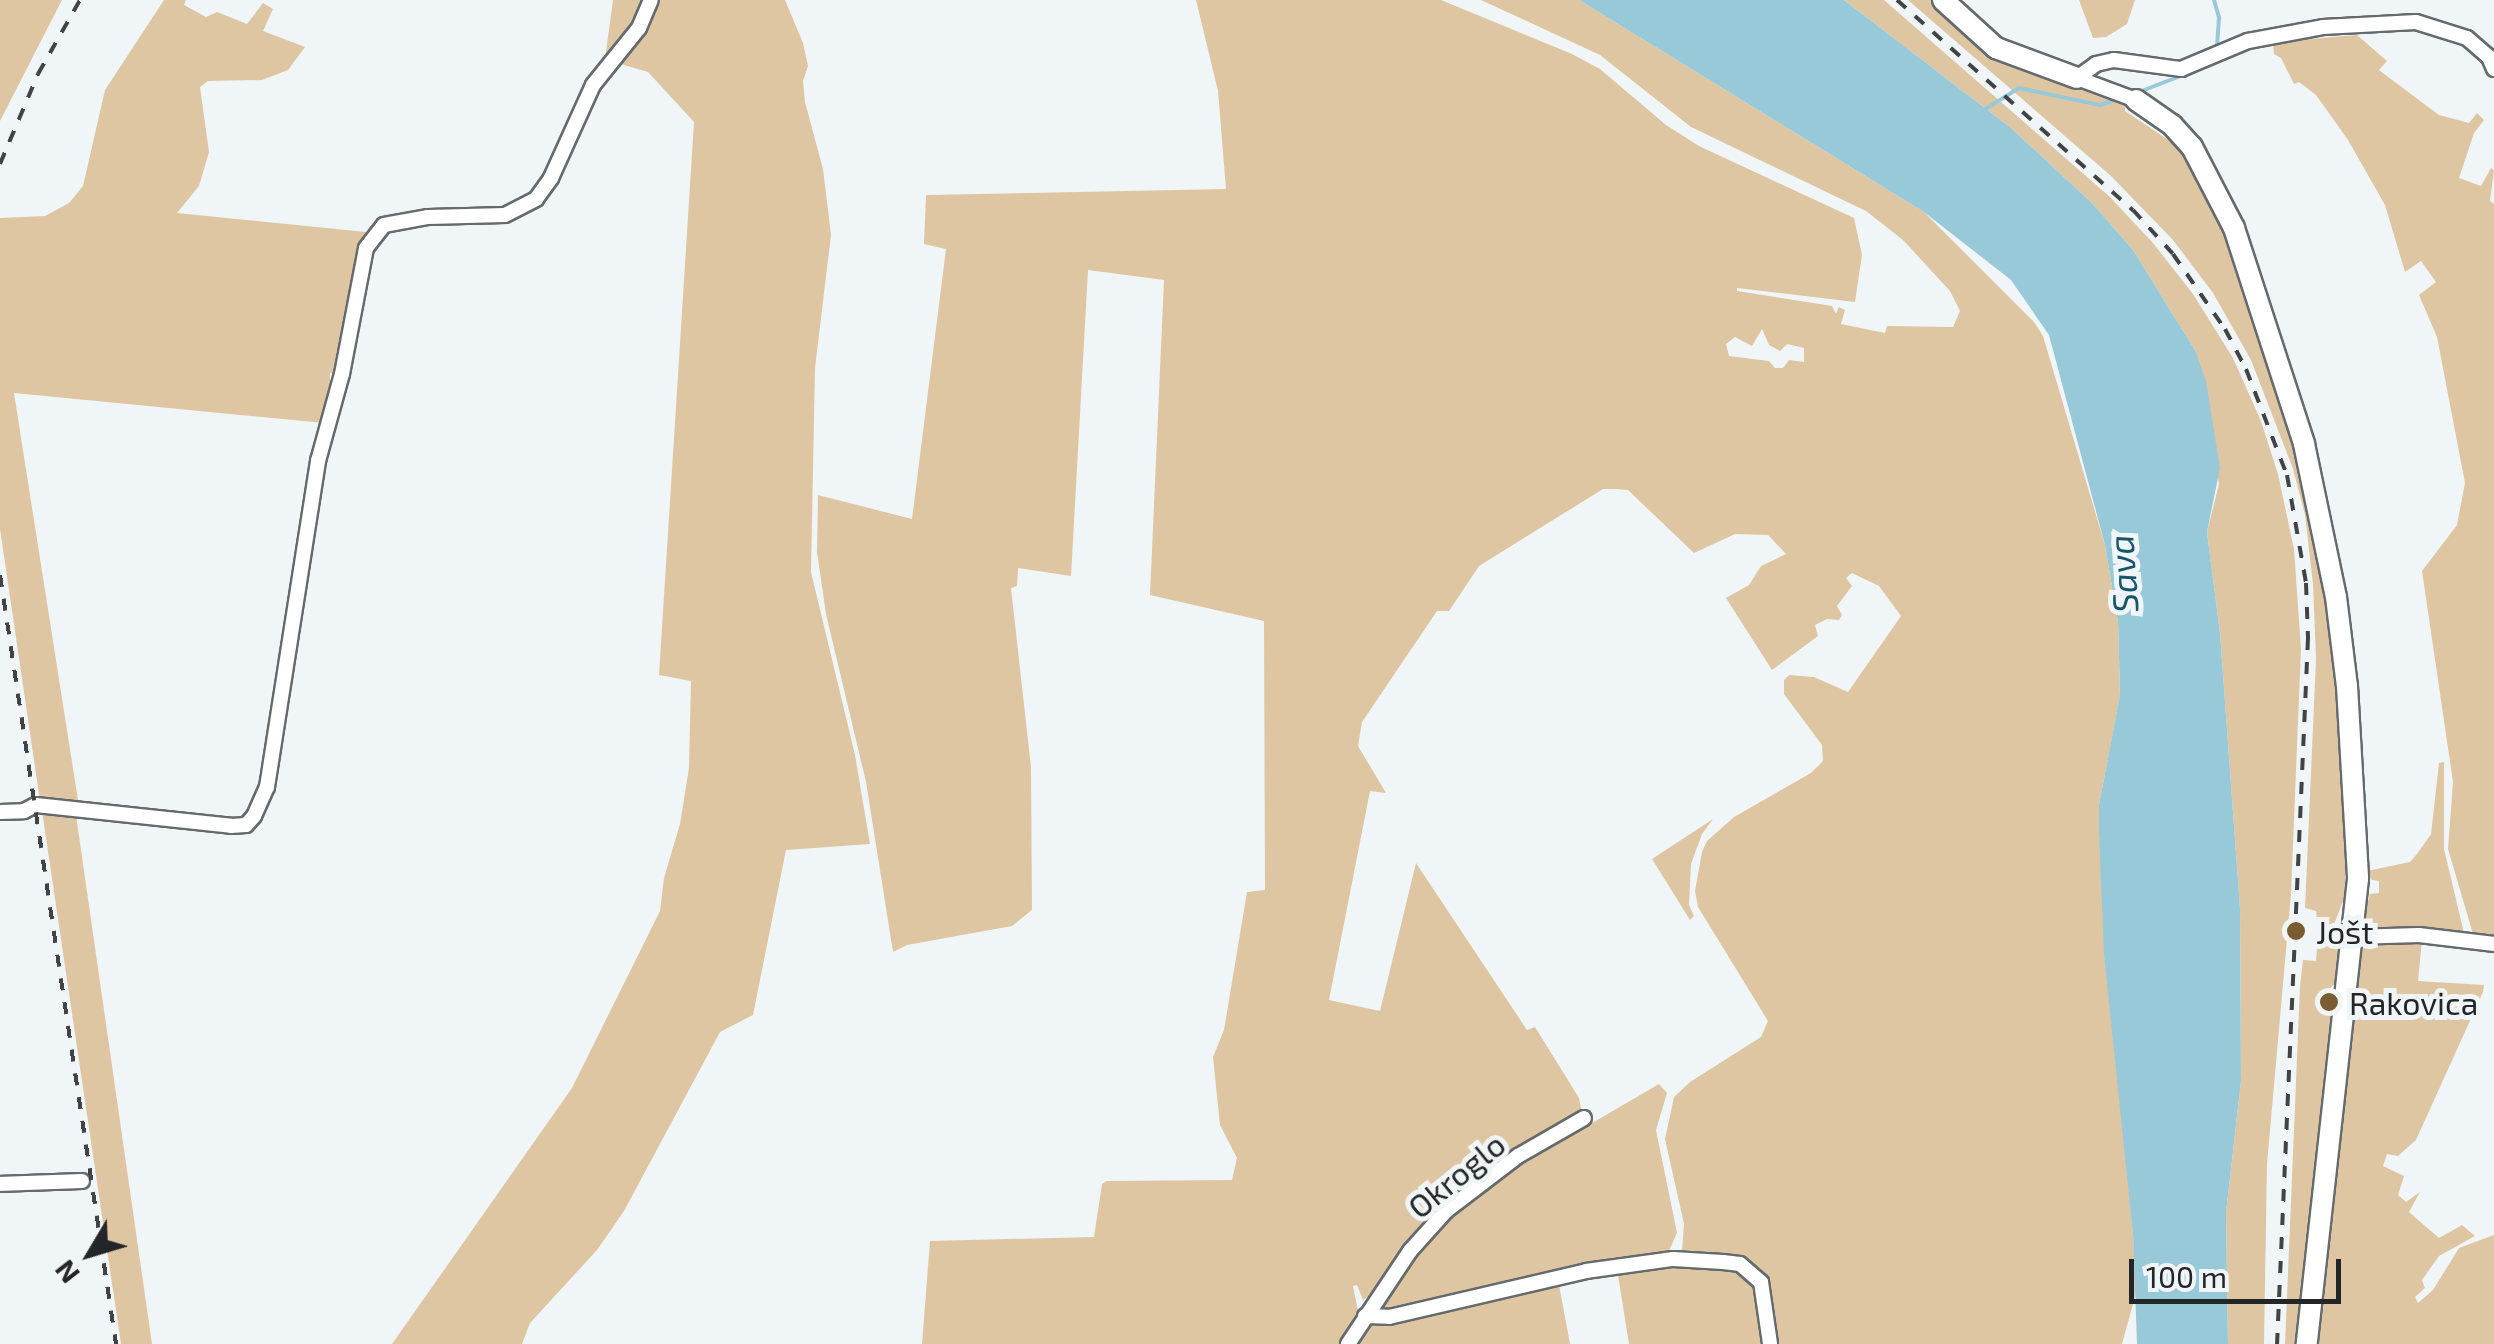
<!DOCTYPE html>
<html>
<head>
<meta charset="utf-8">
<style>
	body { margin:0 }
	#map { position:relative; width:2494px; height:1344px; overflow:hidden; background:#f0f5f7; font-family:"Exo 2",sans-serif }
	div>[style] { position:absolute }
	.green>* { inset:0; background:#dfc6a2 }
	.water>* { inset:0; background:#98c9d9 }
	.stream>* { height:4px; margin:-2px; padding:0 2px; transform-origin:2px; border-radius:2px; background:#98c9d9 }
	.roads { filter:drop-shadow(2px 0 #656a6c) drop-shadow(-2px 0 #656a6c) drop-shadow(0 2px #656a6c) drop-shadow(0 -2px #656a6c) }
	.street>* { height:14px; margin:-7px; padding:0 7px; transform-origin:7px; border-radius:7px; background:#fff }
	.secondary>* { height:20px; margin:-10px; padding:0 10px; transform-origin:10px; border-radius:10px; background:#fff }
	.rail>* { height:4px; margin-top:-2px; transform-origin:0; background:repeating-linear-gradient(90deg,#414344 0 12px,transparent 0 24px) }
	.dots>* { width:28px; height:28px; translate:-50% -50%; box-sizing:border-box; border:5px solid #f0f5f7; border-radius:50% }
	span { translate:-50% -50%; white-space:nowrap; text-align:center; line-height:1.15; -webkit-text-stroke:10px #f0f5f7; paint-order:stroke }
	.poi-label { font-size:32px; color:#232526 }
	.left { translate:0 -50%; text-align:left }
	.street-label { font-size:32px; color:#232526 }
	.water-label { font-size:35px; color:#165668; font-style:italic }
	.north { position:absolute; left:40px; top:1204px; width:100px; height:100px; -webkit-text-stroke:8px #f0f5f7; paint-order:stroke; rotate:232deg; font-size:28px; font-weight:700; line-height:40px; text-align:center; color:#232526 }
	.north::after { content:''; display:block; margin:auto; width:35px; height:45px; background:#232526; clip-path:polygon(50% 0,100% 100%,50% 72%,0 100%) }
	.scale { position:absolute; left:2129px; top:1259px; width:212px; height:45px; box-sizing:border-box; border:5px solid #232526; border-top:0; padding-left:12px; font-size:30px; line-height:35px; white-space:nowrap; color:#232526; -webkit-text-stroke:8px #f0f5f7; paint-order:stroke }
</style>
</head>
<body>
<div id="map">
	<div class="green">
		<div style="clip-path:polygon(0 0,62px 0,0 121px)"></div>
		<div style="clip-path:polygon(164px 0,186px 0,184px 5px,206px 17px,217px 12px,247px 24px,263px 3px,273px 9px,263px 31px,305px 47px,288px 70px,262px 80px,208px 81px,200px 87px,209px 152px,199px 186px,177px 213px,366px 232px,339px 373px,330px 373px,330px 380px,336px 382px,324px 423px,14px 393px,78px 800px,78px 806px,40px 801px,0 529px,0 218px,45px 216px,69px 203px,83px 186px,105px 90px)"></div>
		<div style="clip-path:polygon(613px 0,645px 0,638px 17px,605px 59px)"></div>
		<div style="clip-path:polygon(656px 0,785px 0,803px 43px,808px 66px,803px 81px,805px 102px,823px 169px,831px 235px,815px 368px,811px 572px,855px 755px,870px 844px,786px 850px,753px 1015px,720px 1032px,624px 1211px,597px 1250px,530px 1323px,522px 1344px,392px 1344px,572px 1088px,660px 911px,664px 878px,680px 824px,689px 768px,691px 681px,659px 675px,694px 122px,648px 72px,617px 63px)"></div>
		<div style="clip-path:polygon(evenodd,1196px 0,1441px 0,1572px 54px,1600px 69px,1666px 125px,1699px 146px,1854px 218px,1862px 255px,1855px 302px,1737px 288px,1737px 291px,1832px 306px,1836px 314px,1839px 307px,1845px 310px,1841px 324px,1885px 333px,1887px 326px,1953px 327px,1960px 311px,1950px 291px,1903px 240px,1866px 211px,1691px 127px,1600px 55px,1481px 0,1579px 0,1924px 212px,2034px 322px,2043px 336px,2105px 545px,2118px 622px,2120px 696px,2099px 805px,2099px 834px,2133px 1235px,2136px 1293px,2122px 1344px,1629px 1344px,1617px 1269px,1653px 1265px,1736px 1268px,1762px 1275px,1760px 1269px,1687px 1257px,1682px 1251px,1684px 1224px,1665px 1139px,1674px 1097px,1690px 1082px,1761px 1037px,1768px 1021px,1698px 907px,1695px 891px,1702px 852px,1707px 841px,1734px 817px,1811px 773px,1823px 761px,1822px 745px,1784px 694px,1784px 680px,1789px 675px,1814px 677px,1848px 692px,1901px 616px,1879px 586px,1852px 573px,1846px 578px,1852px 586px,1837px 606px,1842px 615px,1839px 620px,1827px 619px,1815px 625px,1818px 636px,1772px 670px,1726px 598px,1749px 585px,1761px 566px,1786px 554px,1768px 535px,1735px 534px,1694px 553px,1628px 490px,1616px 489px,1603px 489px,1479px 566px,1449px 611px,1437px 611px,1362px 722px,1358px 746px,1386px 793px,1370px 791px,1329px 1000px,1380px 1011px,1416px 863px,1527px 1030px,1535px 1027px,1579px 1098px,1582px 1113px,1423px 1228px,1370px 1296px,1363px 1300px,1357px 1285px,1353px 1286px,1358px 1311px,1341px 1344px,922px 1344px,930px 1241px,1094px 1237px,1102px 1184px,1107px 1181px,1232px 1180px,1237px 1158px,1220px 1125px,1213px 1057px,1224px 1030px,1247px 892px,1265px 890px,1264px 621px,1150px 595px,1164px 280px,1088px 270px,1071px 576px,1018px 568px,1017px 586px,1011px 588px,1031px 767px,1032px 910px,1012px 926px,907px 945px,893px 952px,866px 782px,826px 614px,817px 552px,818px 495px,912px 519px,946px 249px,924px 244px,926px 195px,1226px 189px,1218px 91px,1196px 0,1762px 329px,1769px 345px,1780px 351px,1787px 344px,1804px 348px,1804px 362px,1789px 360px,1783px 368px,1775px 368px,1769px 361px,1729px 356px,1726px 344px,1735px 337px,1752px 346px,1762px 329px)"></div>
		<div style="clip-path:polygon(1844px 0,1884px 0,2110px 197px,2153px 243px,2193px 294px,2233px 358px,2261px 421px,2278px 474px,2294px 549px,2301px 649px,2291px 894px,2267px 1164px,2264px 1344px,2228px 1344px,2226px 1213px,2241px 1081px,2240px 908px,2220px 633px,2207px 532px,2219px 484px,2195px 350px,2133px 250px,2092px 203px,2011px 128px)"></div>
		<div style="clip-path:polygon(1908px 0,1931px 0,1985px 54px,2125px 106px,2125px 111px,2179px 147px,2196px 168px,2229px 238px,2285px 406px,2314px 517px,2334px 641px,2347px 809px,2345px 896px,2331px 932px,2344px 952px,2336px 983px,2326px 992px,2324px 1013px,2332px 1014px,2334px 1042px,2296px 1344px,2285px 1344px,2300px 986px,2303px 960px,2316px 961px,2318px 933px,2316px 911px,2305px 908px,2316px 659px,2313px 584px,2305px 515px,2293px 469px,2251px 360px,2213px 293px,2173px 240px,2111px 176px)"></div>
		<div style="clip-path:polygon(2079px 0,2135px 0,2127px 24px,2106px 37px,2093px 38px)"></div>
		<div style="clip-path:polygon(2357px 35px,2387px 61px,2379px 70px,2439px 115px,2469px 123px,2477px 113px,2484px 120px,2474px 133px,2459px 178px,2481px 186px,2491px 168px,2494px 170px,2490px 201px,2494px 204px,2494px 938px,2473px 934px,2448px 849px,2453px 782px,2422px 571px,2457px 525px,2465px 483px,2437px 337px,2419px 295px,2436px 282px,2421px 261px,2405px 272px,2385px 205px,2348px 140px,2316px 95px,2299px 82px,2294px 84px,2281px 58px,2274px 54px,2273px 42px)"></div>
		<div style="clip-path:polygon(2444px 762px,2444px 849px,2464px 933px,2367px 929px,2363px 921px,2370px 894px,2379px 893px,2379px 881px,2372px 880px,2367px 871px,2410px 862px,2417px 854px,2431px 834px,2439px 763px)"></div>
		<div style="clip-path:polygon(42px 811px,76px 815px,152px 1344px,121px 1344px)"></div>
		<div style="clip-path:polygon(1713px 819px,1702px 834px,1691px 864px,1689px 905px,1694px 916px,1690px 920px,1652px 859px)"></div>
		<div style="clip-path:polygon(2422px 940px,2418px 981px,2484px 985px,2483px 992px,2416px 1140px,2398px 1156px,2387px 1154px,2383px 1166px,2404px 1176px,2398px 1195px,2406px 1202px,2420px 1192px,2409px 1212px,2439px 1238px,2462px 1225px,2475px 1236px,2439px 1256px,2422px 1280px,2425px 1288px,2415px 1297px,2418px 1303px,2433px 1290px,2459px 1248px,2494px 1235px,2494px 1344px,2316px 1344px,2359px 955px,2367px 943px)"></div>
		<div style="clip-path:polygon(1659px 1084px,1667px 1093px,1656px 1130px,1677px 1233px,1668px 1253px,1397px 1312px,1381px 1310px,1411px 1258px,1463px 1205px,1510px 1171px)"></div>
		<div style="clip-path:polygon(1558px 1279px,1570px 1344px,1354px 1344px,1366px 1328px,1379px 1323px)"></div>
	</div>
	<div class="water">
		<div style="clip-path:polygon(1579px 0,1844px 0,2011px 128px,2092px 203px,2133px 250px,2195px 350px,2206px 381px,2220px 468px,2207px 532px,2220px 633px,2240px 908px,2241px 1081px,2226px 1213px,2228px 1344px,2137px 1344px,2133px 1235px,2104px 954px,2099px 834px,2099px 805px,2120px 695px,2118px 622px,2105px 545px,2049px 335px,2011px 280px,1924px 212px)"></div>
	</div>
	<div class="stream">
		<div style="left:2214px;top:0;width:19px;rotate:74deg"></div>
		<div style="left:2219px;top:18px;width:31px;rotate:94deg"></div>
		<div style="left:2139px;top:92px;width:75px;rotate:-21.1deg"></div>
		<div style="left:1984px;top:110px;width:41px;rotate:-32.2deg"></div>
		<div style="left:2019px;top:88px;width:83px;rotate:11.9deg"></div>
		<div style="left:2100px;top:105px;width:21px;rotate:-19deg"></div>
	</div>
	<div class="roads">
		<div class="street">
			<div style="left:2077px;top:78px;width:24px;rotate:-36deg"></div>
			<div style="left:2096px;top:64px;width:18px;rotate:-13deg"></div>
			<div style="left:2114px;top:60px;width:68px;rotate:7.7deg"></div>
			<div style="left:2181px;top:69px;width:73px;rotate:-22.7deg"></div>
			<div style="left:2248px;top:41px;width:76px;rotate:-10.6deg"></div>
			<div style="left:2323px;top:27px;width:93px;rotate:-3.1deg"></div>
			<div style="left:2416px;top:22px;width:53px;rotate:17.4deg"></div>
			<div style="left:2467px;top:38px;width:29px;rotate:41deg"></div>
			<div style="left:2489px;top:57px;width:13px;rotate:67deg"></div>
			<div style="left:2077px;top:78px;width:63px;rotate:20.4deg"></div>
			<div style="left:0;top:812px;width:24px;rotate:-2deg"></div>
			<div style="left:24px;top:811px;width:13px;rotate:-27deg"></div>
			<div style="left:36px;top:805px;width:196px;rotate:6.1deg"></div>
			<div style="left:231px;top:826px;width:15px;rotate:-4deg"></div>
			<div style="left:246px;top:825px;width:12px;rotate:-48deg"></div>
			<div style="left:254px;top:816px;width:32px;rotate:-66deg"></div>
			<div style="left:267px;top:787px;width:330px;rotate:-81.1deg"></div>
			<div style="left:318px;top:461px;width:90px;rotate:-74.6deg"></div>
			<div style="left:342px;top:374px;width:128px;rotate:-79.2deg"></div>
			<div style="left:366px;top:248px;width:29px;rotate:-52deg"></div>
			<div style="left:384px;top:225px;width:45px;rotate:-10.3deg"></div>
			<div style="left:428px;top:217px;width:77px;rotate:-1.5deg"></div>
			<div style="left:505px;top:215px;width:35px;rotate:-27deg"></div>
			<div style="left:536px;top:199px;width:26px;rotate:-54deg"></div>
			<div style="left:551px;top:178px;width:102px;rotate:-65.7deg"></div>
			<div style="left:593px;top:85px;width:73px;rotate:-51.1deg"></div>
			<div style="left:639px;top:28px;width:30px;rotate:-67deg"></div>
			<div style="left:2353px;top:937px;width:66px;rotate:-1.7deg"></div>
			<div style="left:2419px;top:935px;width:76px;rotate:6.8deg"></div>
			<div style="left:0;top:1184px;width:82px;rotate:-2.1deg"></div>
			<div style="left:1365px;top:1316px;width:24px;rotate:2deg"></div>
			<div style="left:1389px;top:1317px;width:202px;rotate:-13.1deg"></div>
			<div style="left:1586px;top:1271px;width:88px;rotate:-7.9deg"></div>
			<div style="left:1673px;top:1259px;width:50px;rotate:3.4deg"></div>
			<div style="left:1723px;top:1262px;width:17px;rotate:7deg"></div>
			<div style="left:1740px;top:1264px;width:28px;rotate:41deg"></div>
			<div style="left:1761px;top:1282px;width:63px;rotate:81.7deg"></div>
			<div style="left:1348px;top:1344px;width:112px;rotate:-56.3deg"></div>
			<div style="left:1410px;top:1251px;width:54px;rotate:-48deg"></div>
			<div style="left:1446px;top:1211px;width:91px;rotate:-37.4deg"></div>
			<div style="left:1518px;top:1156px;width:76px;rotate:-29.9deg"></div>
		</div>
		<div class="secondary">
			<div style="left:1943px;top:0;width:72px;rotate:42.2deg"></div>
			<div style="left:1996px;top:48px;width:86px;rotate:20.3deg"></div>
			<div style="left:2136px;top:100px;width:44px;rotate:34.8deg"></div>
			<div style="left:2172px;top:125px;width:30px;rotate:48deg"></div>
			<div style="left:2192px;top:147px;width:91px;rotate:62.6deg"></div>
			<div style="left:2234px;top:228px;width:227px;rotate:72deg"></div>
			<div style="left:2304px;top:444px;width:156px;rotate:78.2deg"></div>
			<div style="left:2336px;top:597px;width:90px;rotate:83deg"></div>
			<div style="left:2347px;top:686px;width:193px;rotate:86.7deg"></div>
			<div style="left:2358px;top:879px;width:468px;rotate:96.3deg"></div>
		</div>
	</div>
	<div class="rail">
		<div style="left:1897px;top:0;width:316px;rotate:41.7deg"></div>
		<div style="left:2133px;top:210px;width:59px;rotate:47.7deg"></div>
		<div style="left:2173px;top:254px;width:91px;rotate:55.3deg"></div>
		<div style="left:2225px;top:329px;width:45px;rotate:62.3deg"></div>
		<div style="left:2246px;top:369px;width:114px;rotate:68.9deg"></div>
		<div style="left:2287px;top:475px;width:110px;rotate:80deg"></div>
		<div style="left:2306px;top:583px;width:55px;rotate:87.9deg"></div>
		<div style="left:2308px;top:638px;width:707px;rotate:92.51deg"></div>
		<div style="left:0;top:164px;width:98px;rotate:-67.1deg"></div>
		<div style="left:38px;top:74px;width:85px;rotate:-60.4deg"></div>
		<div style="left:0;top:575px;width:778px;rotate:81.42deg"></div>
	</div>
	<div class="dots">
		<div style="left:2296px;top:931px;background:#795c2f"></div>
		<div style="left:2329px;top:1002px;background:#795c2f"></div>
	</div>
	<div class="poi-label">
		<span class="left" style="left:2316px;top:931px">Jošt</span>
		<span class="left" style="left:2349px;top:1002px">Rakovica</span>
	</div>
	<div class="street-label">
		<span style="left:1456px;top:1175px;rotate:-39deg">Okroglo</span>
	</div>
	<div class="water-label">
		<span style="left:2122px;top:574px;rotate:-94deg">Sava</span>
	</div>
	<div class="north">N</div>
	<div class="scale">100 m</div>
</div>
</body>
</html>
